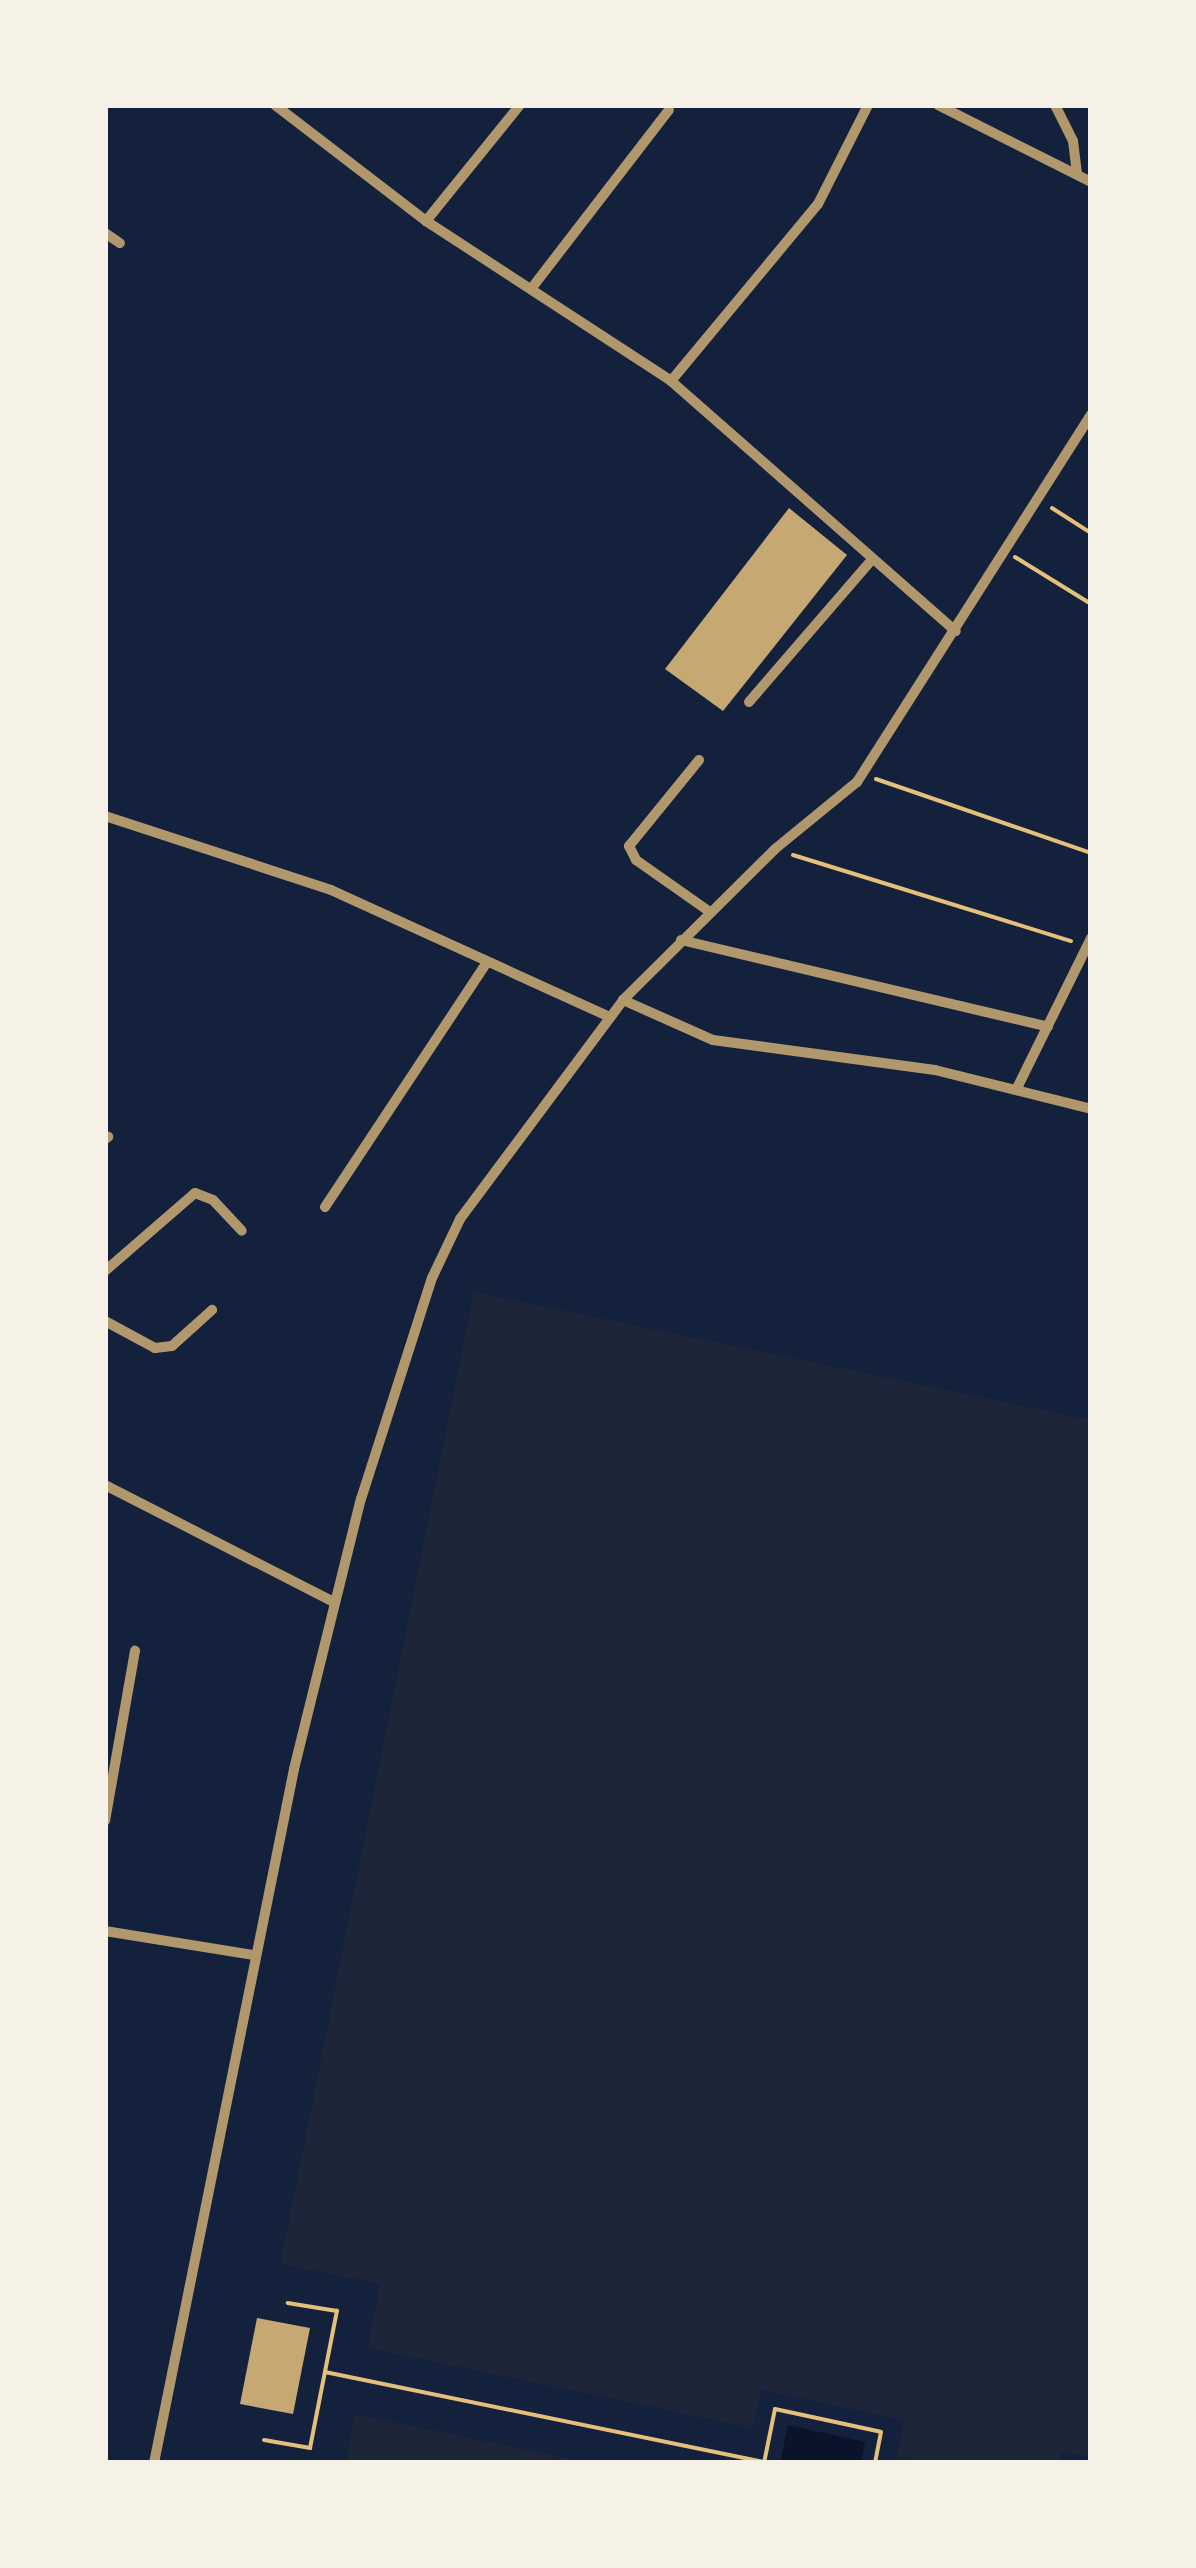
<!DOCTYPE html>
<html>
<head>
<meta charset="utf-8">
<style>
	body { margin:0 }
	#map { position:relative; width:1196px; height:2568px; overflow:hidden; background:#14213d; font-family:"Fira Sans",sans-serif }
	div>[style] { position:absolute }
	.green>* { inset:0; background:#1d2539 }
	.water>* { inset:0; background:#0b132b }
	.building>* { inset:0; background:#c6a872 }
	.path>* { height:4px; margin:-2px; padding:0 2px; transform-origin:2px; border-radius:2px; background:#e5c07b }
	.minor>* { height:10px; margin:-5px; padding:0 5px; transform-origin:5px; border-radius:5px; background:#b1986c }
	span { translate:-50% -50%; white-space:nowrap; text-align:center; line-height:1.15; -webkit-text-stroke:8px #f6f1e7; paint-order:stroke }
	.frame { position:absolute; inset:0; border:108px solid #f6f1e7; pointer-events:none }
</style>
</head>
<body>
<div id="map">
	<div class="green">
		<div style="clip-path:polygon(474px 1292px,1091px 1420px,1091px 2458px,1061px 2451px,1058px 2463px,922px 2463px,897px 2458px,904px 2420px,761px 2390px,753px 2428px,368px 2348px,380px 2284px,280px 2264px)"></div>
		<div style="clip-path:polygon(355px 2414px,591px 2463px,345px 2463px)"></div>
	</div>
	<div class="water">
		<div style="clip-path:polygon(788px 2425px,865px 2442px,861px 2463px,780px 2463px)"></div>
	</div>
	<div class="building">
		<div style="clip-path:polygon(789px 508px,847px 555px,723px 711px,665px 669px)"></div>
		<div style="clip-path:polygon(257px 2318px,310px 2328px,293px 2414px,240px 2404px)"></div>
	</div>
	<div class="path">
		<div style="left:1052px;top:508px;width:46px;rotate:32.7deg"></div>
		<div style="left:1015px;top:557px;width:89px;rotate:31.7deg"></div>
		<div style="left:876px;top:779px;width:227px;rotate:19deg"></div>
		<div style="left:793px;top:855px;width:291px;rotate:17.2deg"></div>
		<div style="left:325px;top:2372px;width:448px;rotate:11.6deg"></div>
		<div style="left:264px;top:2440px;width:47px;rotate:9.9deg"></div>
		<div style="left:310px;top:2448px;width:140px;rotate:-78.9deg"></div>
		<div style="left:337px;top:2311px;width:50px;rotate:-170.7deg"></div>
		<div style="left:764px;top:2463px;width:55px;rotate:-78.5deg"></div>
		<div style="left:775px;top:2409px;width:108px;rotate:12.2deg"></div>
		<div style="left:881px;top:2432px;width:32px;rotate:101deg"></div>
	</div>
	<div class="minor">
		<div style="left:275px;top:105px;width:190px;rotate:37.5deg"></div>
		<div style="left:426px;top:221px;width:293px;rotate:33.1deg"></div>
		<div style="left:671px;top:381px;width:379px;rotate:41.3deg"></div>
		<div style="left:938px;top:105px;width:171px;rotate:26.7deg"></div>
		<div style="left:1055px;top:105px;width:40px;rotate:63.4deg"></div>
		<div style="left:1073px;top:141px;width:33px;rotate:83deg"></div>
		<div style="left:426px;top:221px;width:149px;rotate:-51deg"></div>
		<div style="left:105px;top:233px;width:18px;rotate:34deg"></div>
		<div style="left:531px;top:289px;width:226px;rotate:-52.4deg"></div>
		<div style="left:671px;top:381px;width:230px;rotate:-50.3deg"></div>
		<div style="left:818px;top:204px;width:111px;rotate:-63.2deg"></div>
		<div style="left:749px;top:702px;width:185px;rotate:-49.2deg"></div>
		<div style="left:699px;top:760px;width:111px;rotate:129.1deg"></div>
		<div style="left:629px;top:846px;width:16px;rotate:63deg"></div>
		<div style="left:636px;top:860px;width:90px;rotate:35.1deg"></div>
		<div style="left:105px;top:816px;width:238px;rotate:18.1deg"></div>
		<div style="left:331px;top:890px;width:307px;rotate:24.5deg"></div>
		<div style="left:681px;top:940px;width:377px;rotate:13.3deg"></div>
		<div style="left:623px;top:1000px;width:98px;rotate:24deg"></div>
		<div style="left:713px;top:1040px;width:224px;rotate:7.7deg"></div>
		<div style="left:935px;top:1070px;width:161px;rotate:14deg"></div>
		<div style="left:1018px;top:1086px;width:165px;rotate:-63.7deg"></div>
		<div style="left:105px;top:1139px;width:4px;rotate:-34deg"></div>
		<div style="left:325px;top:1207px;width:294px;rotate:-56.5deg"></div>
		<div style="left:105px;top:1271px;width:119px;rotate:-40.9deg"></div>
		<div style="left:195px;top:1193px;width:19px;rotate:21deg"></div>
		<div style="left:213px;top:1200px;width:42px;rotate:46.9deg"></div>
		<div style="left:105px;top:1321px;width:57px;rotate:28.4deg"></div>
		<div style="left:155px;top:1348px;width:17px;rotate:-7deg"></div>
		<div style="left:172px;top:1346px;width:54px;rotate:-42deg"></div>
		<div style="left:105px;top:1485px;width:257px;rotate:27.1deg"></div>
		<div style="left:105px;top:1821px;width:173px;rotate:-80deg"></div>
		<div style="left:105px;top:1931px;width:151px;rotate:9.2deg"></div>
		<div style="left:154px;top:2463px;width:708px;rotate:-78.59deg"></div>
		<div style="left:294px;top:1769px;width:278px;rotate:-76.1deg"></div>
		<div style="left:361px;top:1499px;width:232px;rotate:-72.2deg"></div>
		<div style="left:432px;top:1278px;width:65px;rotate:-64.6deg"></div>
		<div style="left:460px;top:1219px;width:273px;rotate:-53.3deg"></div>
		<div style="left:623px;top:1000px;width:214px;rotate:-44.8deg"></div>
		<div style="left:775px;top:849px;width:106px;rotate:-39.3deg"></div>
		<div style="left:857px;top:782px;width:436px;rotate:-57.5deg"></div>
	</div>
	<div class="frame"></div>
</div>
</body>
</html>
